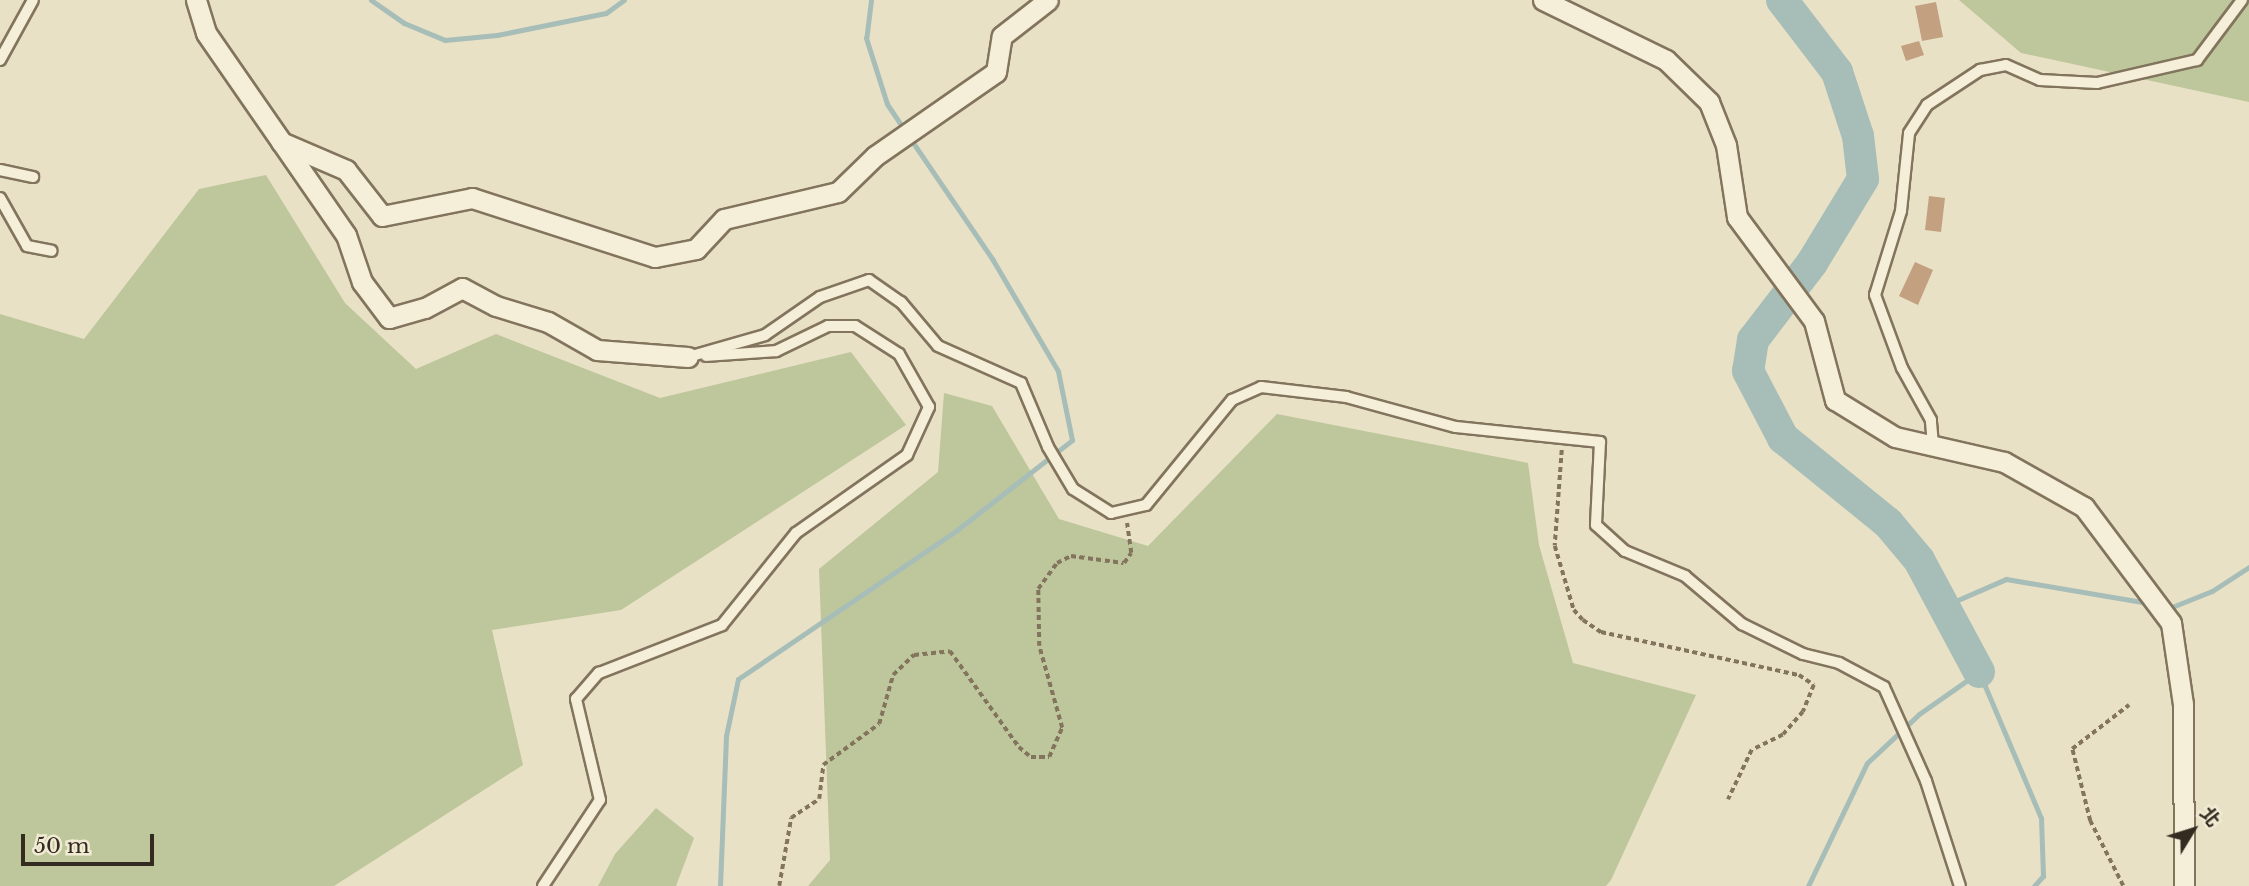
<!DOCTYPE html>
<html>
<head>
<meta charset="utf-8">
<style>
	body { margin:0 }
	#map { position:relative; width:2249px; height:886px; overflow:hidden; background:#e9e1c6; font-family:"Libre Baskerville","Noto Sans TC",serif }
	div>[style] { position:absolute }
	.green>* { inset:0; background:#bec69b }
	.stream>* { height:5px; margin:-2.5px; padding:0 2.5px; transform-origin:2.5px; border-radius:2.5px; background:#a7bdb8 }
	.river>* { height:32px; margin:-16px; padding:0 16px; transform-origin:16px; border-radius:16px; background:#a7bdb8 }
	.building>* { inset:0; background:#c3a07f }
	.path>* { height:3.5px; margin-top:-1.75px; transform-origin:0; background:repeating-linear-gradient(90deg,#82745d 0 5px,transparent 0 8.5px) }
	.roads { filter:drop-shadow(2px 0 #82745d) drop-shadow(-2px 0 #82745d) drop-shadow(0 2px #82745d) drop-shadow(0 -2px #82745d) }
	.service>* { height:10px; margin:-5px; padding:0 5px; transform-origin:5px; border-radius:5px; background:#f5eed8 }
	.minor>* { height:19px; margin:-9.5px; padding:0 9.5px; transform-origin:9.5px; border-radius:9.5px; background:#f5eed8 }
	span { translate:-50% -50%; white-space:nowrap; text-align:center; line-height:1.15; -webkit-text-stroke:5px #f1ebd4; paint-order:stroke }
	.north { position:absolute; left:2158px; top:795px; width:70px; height:70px; -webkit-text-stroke:5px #f1ebd4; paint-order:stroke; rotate:52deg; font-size:19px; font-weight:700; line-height:28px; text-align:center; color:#342b20 }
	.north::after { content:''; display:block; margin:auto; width:24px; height:32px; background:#342b20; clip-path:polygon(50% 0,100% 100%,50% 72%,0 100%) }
	.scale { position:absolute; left:21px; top:834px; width:133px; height:32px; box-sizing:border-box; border:4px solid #342b20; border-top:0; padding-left:9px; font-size:21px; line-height:24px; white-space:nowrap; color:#342b20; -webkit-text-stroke:5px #f1ebd4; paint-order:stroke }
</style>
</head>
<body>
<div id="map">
	<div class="green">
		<div style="clip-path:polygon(1959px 0,2249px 0,2249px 102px,2021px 53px)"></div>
		<div style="clip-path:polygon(266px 175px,345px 303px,416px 369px,496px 334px,660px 398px,851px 352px,906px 425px,621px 610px,492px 630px,523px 765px,334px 886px,0 886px,0 314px,84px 339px,199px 189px)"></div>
		<div style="clip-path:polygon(944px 393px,992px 406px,1059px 519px,1148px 546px,1277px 414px,1528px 463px,1539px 545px,1573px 663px,1696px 695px,1611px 880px,1606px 886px,808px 886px,830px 860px,819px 569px,938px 472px)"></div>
		<div style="clip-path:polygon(656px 808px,694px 838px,676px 886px,598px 886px,615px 854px)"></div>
	</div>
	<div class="stream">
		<div style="left:371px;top:0;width:40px;rotate:34.9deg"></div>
		<div style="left:404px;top:23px;width:44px;rotate:22.5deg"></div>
		<div style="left:445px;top:40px;width:52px;rotate:-5.5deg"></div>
		<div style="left:497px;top:35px;width:111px;rotate:-11.4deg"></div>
		<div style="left:606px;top:13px;width:22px;rotate:-36deg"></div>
		<div style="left:871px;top:0;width:38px;rotate:97deg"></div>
		<div style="left:866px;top:38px;width:69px;rotate:72.3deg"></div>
		<div style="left:887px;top:104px;width:30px;rotate:56deg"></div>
		<div style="left:2164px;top:605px;width:8px;rotate:14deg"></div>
		<div style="left:2172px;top:607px;width:43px;rotate:-21.8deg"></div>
		<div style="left:2212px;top:591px;width:44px;rotate:-33deg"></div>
		<div style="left:1944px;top:606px;width:68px;rotate:-23.5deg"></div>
		<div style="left:2006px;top:579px;width:144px;rotate:9.6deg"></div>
		<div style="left:720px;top:886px;width:150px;rotate:-87.7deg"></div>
		<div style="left:726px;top:736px;width:58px;rotate:-78.1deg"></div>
		<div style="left:738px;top:679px;width:265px;rotate:-34.2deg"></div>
		<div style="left:957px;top:530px;width:146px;rotate:-38deg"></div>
		<div style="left:1072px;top:440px;width:70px;rotate:-101.5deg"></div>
		<div style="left:1058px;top:371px;width:129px;rotate:-120.4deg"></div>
		<div style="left:993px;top:260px;width:149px;rotate:-124.3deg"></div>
		<div style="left:1808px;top:886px;width:136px;rotate:-64.4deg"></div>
		<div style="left:1867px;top:763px;width:71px;rotate:-43.3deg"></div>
		<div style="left:1919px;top:714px;width:73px;rotate:-35deg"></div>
		<div style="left:1979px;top:672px;width:159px;rotate:67deg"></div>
		<div style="left:2041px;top:818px;width:58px;rotate:88deg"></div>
		<div style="left:2043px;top:876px;width:13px;rotate:132deg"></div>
	</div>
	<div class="river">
		<div style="left:1782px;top:0;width:91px;rotate:52.6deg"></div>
		<div style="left:1837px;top:72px;width:67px;rotate:71.8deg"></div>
		<div style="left:1858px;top:136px;width:43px;rotate:83.4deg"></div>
		<div style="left:1863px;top:179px;width:98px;rotate:121.3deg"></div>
		<div style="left:1812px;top:263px;width:97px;rotate:127.5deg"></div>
		<div style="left:1753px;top:340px;width:31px;rotate:99deg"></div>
		<div style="left:1748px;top:371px;width:76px;rotate:62.4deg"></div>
		<div style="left:1783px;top:438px;width:135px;rotate:39deg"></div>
		<div style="left:1888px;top:523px;width:48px;rotate:50deg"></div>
		<div style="left:1919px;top:560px;width:127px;rotate:61.8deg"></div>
	</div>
	<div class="building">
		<div style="clip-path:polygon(1936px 2px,1943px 37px,1922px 41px,1915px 6px)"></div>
		<div style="clip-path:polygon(1919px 41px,1924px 55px,1906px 61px,1901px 46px)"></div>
		<div style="clip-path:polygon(1929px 196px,1945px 198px,1941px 232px,1925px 230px)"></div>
		<div style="clip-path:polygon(1915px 262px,1933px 270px,1918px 305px,1899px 296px)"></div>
	</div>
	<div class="path">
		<div style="left:1562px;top:450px;width:96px;rotate:94.2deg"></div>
		<div style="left:1555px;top:546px;width:67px;rotate:73.5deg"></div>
		<div style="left:1574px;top:610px;width:13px;rotate:48deg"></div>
		<div style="left:1583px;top:620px;width:22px;rotate:34deg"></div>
		<div style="left:1601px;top:632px;width:203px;rotate:12.3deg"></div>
		<div style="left:1799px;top:675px;width:18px;rotate:34deg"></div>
		<div style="left:1814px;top:685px;width:29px;rotate:112deg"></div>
		<div style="left:1803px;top:712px;width:30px;rotate:131deg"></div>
		<div style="left:1783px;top:735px;width:34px;rotate:154deg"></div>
		<div style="left:1752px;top:750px;width:55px;rotate:115.6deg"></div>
		<div style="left:779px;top:886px;width:69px;rotate:-80deg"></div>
		<div style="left:791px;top:818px;width:34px;rotate:-34deg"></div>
		<div style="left:819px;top:799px;width:34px;rotate:-83deg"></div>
		<div style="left:823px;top:765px;width:69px;rotate:-36.2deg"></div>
		<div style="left:879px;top:724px;width:51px;rotate:-74.1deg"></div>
		<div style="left:893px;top:675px;width:29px;rotate:-44deg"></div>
		<div style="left:914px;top:655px;width:36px;rotate:-6deg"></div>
		<div style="left:950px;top:651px;width:118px;rotate:54.3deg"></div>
		<div style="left:1019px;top:747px;width:16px;rotate:40deg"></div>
		<div style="left:1031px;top:757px;width:18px"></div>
		<div style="left:1049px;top:757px;width:32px;rotate:-66deg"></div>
		<div style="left:1062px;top:728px;width:85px;rotate:-105.7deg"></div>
		<div style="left:1039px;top:646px;width:57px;rotate:-91deg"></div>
		<div style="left:1038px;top:589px;width:32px;rotate:-54deg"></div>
		<div style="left:1057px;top:563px;width:16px;rotate:-27deg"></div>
		<div style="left:1071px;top:556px;width:53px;rotate:7.5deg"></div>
		<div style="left:1124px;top:563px;width:12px;rotate:-55deg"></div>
		<div style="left:1131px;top:553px;width:30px;rotate:-98deg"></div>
		<div style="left:2123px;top:886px;width:73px;rotate:-116.9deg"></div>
		<div style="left:2090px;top:821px;width:74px;rotate:-104deg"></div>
		<div style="left:2072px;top:749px;width:72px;rotate:-37.7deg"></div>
	</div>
	<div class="roads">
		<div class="service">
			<div style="left:0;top:60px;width:68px;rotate:-61.2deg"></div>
			<div style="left:0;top:170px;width:34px;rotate:12deg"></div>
			<div style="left:0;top:198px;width:55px;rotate:60.6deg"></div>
			<div style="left:27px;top:246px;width:25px;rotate:11deg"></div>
			<div style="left:688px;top:357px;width:80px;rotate:-15.9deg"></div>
			<div style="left:765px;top:335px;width:67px;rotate:-34.6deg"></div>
			<div style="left:820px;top:297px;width:52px;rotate:-19.1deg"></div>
			<div style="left:869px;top:280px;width:39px;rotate:35deg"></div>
			<div style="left:901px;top:302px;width:57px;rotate:49.9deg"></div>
			<div style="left:938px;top:346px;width:91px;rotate:24deg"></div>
			<div style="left:1021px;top:383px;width:69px;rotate:67.1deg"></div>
			<div style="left:1048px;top:447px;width:49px;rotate:59.2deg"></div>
			<div style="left:1073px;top:489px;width:45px;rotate:32.3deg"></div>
			<div style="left:1111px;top:513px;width:36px;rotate:-13deg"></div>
			<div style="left:1146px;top:505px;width:136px;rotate:-50.7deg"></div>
			<div style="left:1232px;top:400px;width:32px;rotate:-24deg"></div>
			<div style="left:1261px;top:387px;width:86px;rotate:6.7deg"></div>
			<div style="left:1346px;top:397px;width:114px;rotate:15.3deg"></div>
			<div style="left:1456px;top:427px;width:145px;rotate:5.9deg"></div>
			<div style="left:1600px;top:442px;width:83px;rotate:92.8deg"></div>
			<div style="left:1596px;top:525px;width:39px;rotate:42deg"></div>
			<div style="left:1625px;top:551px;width:65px;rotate:22.6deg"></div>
			<div style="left:1685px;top:576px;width:75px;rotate:40.1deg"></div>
			<div style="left:1742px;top:624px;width:68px;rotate:26.2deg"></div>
			<div style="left:1803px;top:654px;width:37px;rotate:14deg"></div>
			<div style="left:1839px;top:663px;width:51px;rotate:28.1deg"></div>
			<div style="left:1884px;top:687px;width:103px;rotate:65.9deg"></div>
			<div style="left:1926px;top:781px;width:110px;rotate:72.1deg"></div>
			<div style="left:1933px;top:445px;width:25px;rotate:-95deg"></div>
			<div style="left:1931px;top:420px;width:60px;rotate:-119.1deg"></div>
			<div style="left:1902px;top:368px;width:78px;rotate:-110.3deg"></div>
			<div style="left:1875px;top:295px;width:88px;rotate:-72.8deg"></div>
			<div style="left:1901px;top:211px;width:78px;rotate:-84.1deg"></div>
			<div style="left:1909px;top:133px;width:33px;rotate:-57deg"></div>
			<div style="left:1927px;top:105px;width:64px;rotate:-33.4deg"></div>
			<div style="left:1980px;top:70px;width:26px;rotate:-11deg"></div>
			<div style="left:2006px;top:65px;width:37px;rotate:24deg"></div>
			<div style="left:2040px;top:80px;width:57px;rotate:3deg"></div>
			<div style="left:2097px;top:83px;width:103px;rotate:-13deg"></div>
			<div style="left:2197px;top:60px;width:75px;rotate:-53.1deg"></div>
			<div style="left:543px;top:886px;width:103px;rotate:-56.5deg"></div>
			<div style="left:600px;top:800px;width:104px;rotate:-103.4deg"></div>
			<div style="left:576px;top:699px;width:35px;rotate:-49deg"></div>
			<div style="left:599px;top:673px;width:132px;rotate:-21.3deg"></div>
			<div style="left:722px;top:625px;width:118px;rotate:-51.2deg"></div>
			<div style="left:796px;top:533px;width:136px;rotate:-35.1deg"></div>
			<div style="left:907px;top:455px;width:53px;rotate:-65.4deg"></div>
			<div style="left:929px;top:407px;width:61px;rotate:-119.5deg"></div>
			<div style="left:899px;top:354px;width:52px;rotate:-147.5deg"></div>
			<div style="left:855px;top:326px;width:27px;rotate:180deg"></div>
			<div style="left:828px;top:326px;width:58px;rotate:154.3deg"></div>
			<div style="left:776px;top:351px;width:70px;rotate:175.9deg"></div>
		</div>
		<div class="minor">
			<div style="left:196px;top:0;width:34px;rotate:73deg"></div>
			<div style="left:206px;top:33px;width:246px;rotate:55.3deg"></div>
			<div style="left:346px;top:235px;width:50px;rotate:71.2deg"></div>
			<div style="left:362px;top:282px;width:45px;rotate:53.1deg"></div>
			<div style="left:389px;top:318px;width:37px;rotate:-16deg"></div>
			<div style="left:425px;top:308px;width:42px;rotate:-28.4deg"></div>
			<div style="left:462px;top:288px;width:38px;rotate:28deg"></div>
			<div style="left:496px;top:306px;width:54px;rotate:17.1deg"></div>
			<div style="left:548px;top:322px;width:56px;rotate:29.7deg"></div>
			<div style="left:597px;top:350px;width:91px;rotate:4.4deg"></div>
			<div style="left:1543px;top:0;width:137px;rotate:26deg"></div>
			<div style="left:1666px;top:60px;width:60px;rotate:44.3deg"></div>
			<div style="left:1709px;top:102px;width:46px;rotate:68.4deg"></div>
			<div style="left:1726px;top:145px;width:73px;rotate:81.3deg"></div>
			<div style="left:1737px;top:217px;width:129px;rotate:53.5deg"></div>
			<div style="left:1814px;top:321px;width:82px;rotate:75.1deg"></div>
			<div style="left:1835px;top:400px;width:70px;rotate:31.7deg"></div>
			<div style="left:1895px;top:437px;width:112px;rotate:12.9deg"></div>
			<div style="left:2004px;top:462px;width:92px;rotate:29.4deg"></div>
			<div style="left:2084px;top:507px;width:145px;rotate:53.1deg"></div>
			<div style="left:2171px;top:623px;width:82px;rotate:81.6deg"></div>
			<div style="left:2183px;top:704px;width:182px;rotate:89.7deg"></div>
			<div style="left:281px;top:142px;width:71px;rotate:23.3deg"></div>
			<div style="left:346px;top:170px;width:58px;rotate:52deg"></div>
			<div style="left:382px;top:216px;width:92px;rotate:-11.3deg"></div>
			<div style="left:472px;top:198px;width:192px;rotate:17.9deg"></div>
			<div style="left:655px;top:257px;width:42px;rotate:-11deg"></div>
			<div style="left:696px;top:249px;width:41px;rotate:-47deg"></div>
			<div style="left:724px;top:219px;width:117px;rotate:-13.3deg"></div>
			<div style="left:838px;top:192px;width:52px;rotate:-44.2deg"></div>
			<div style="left:875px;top:156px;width:147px;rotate:-34.8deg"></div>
			<div style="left:996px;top:72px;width:36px;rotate:-81deg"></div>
			<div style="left:1002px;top:36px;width:58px;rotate:-38deg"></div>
		</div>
	</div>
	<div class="north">北</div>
	<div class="scale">50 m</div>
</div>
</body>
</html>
